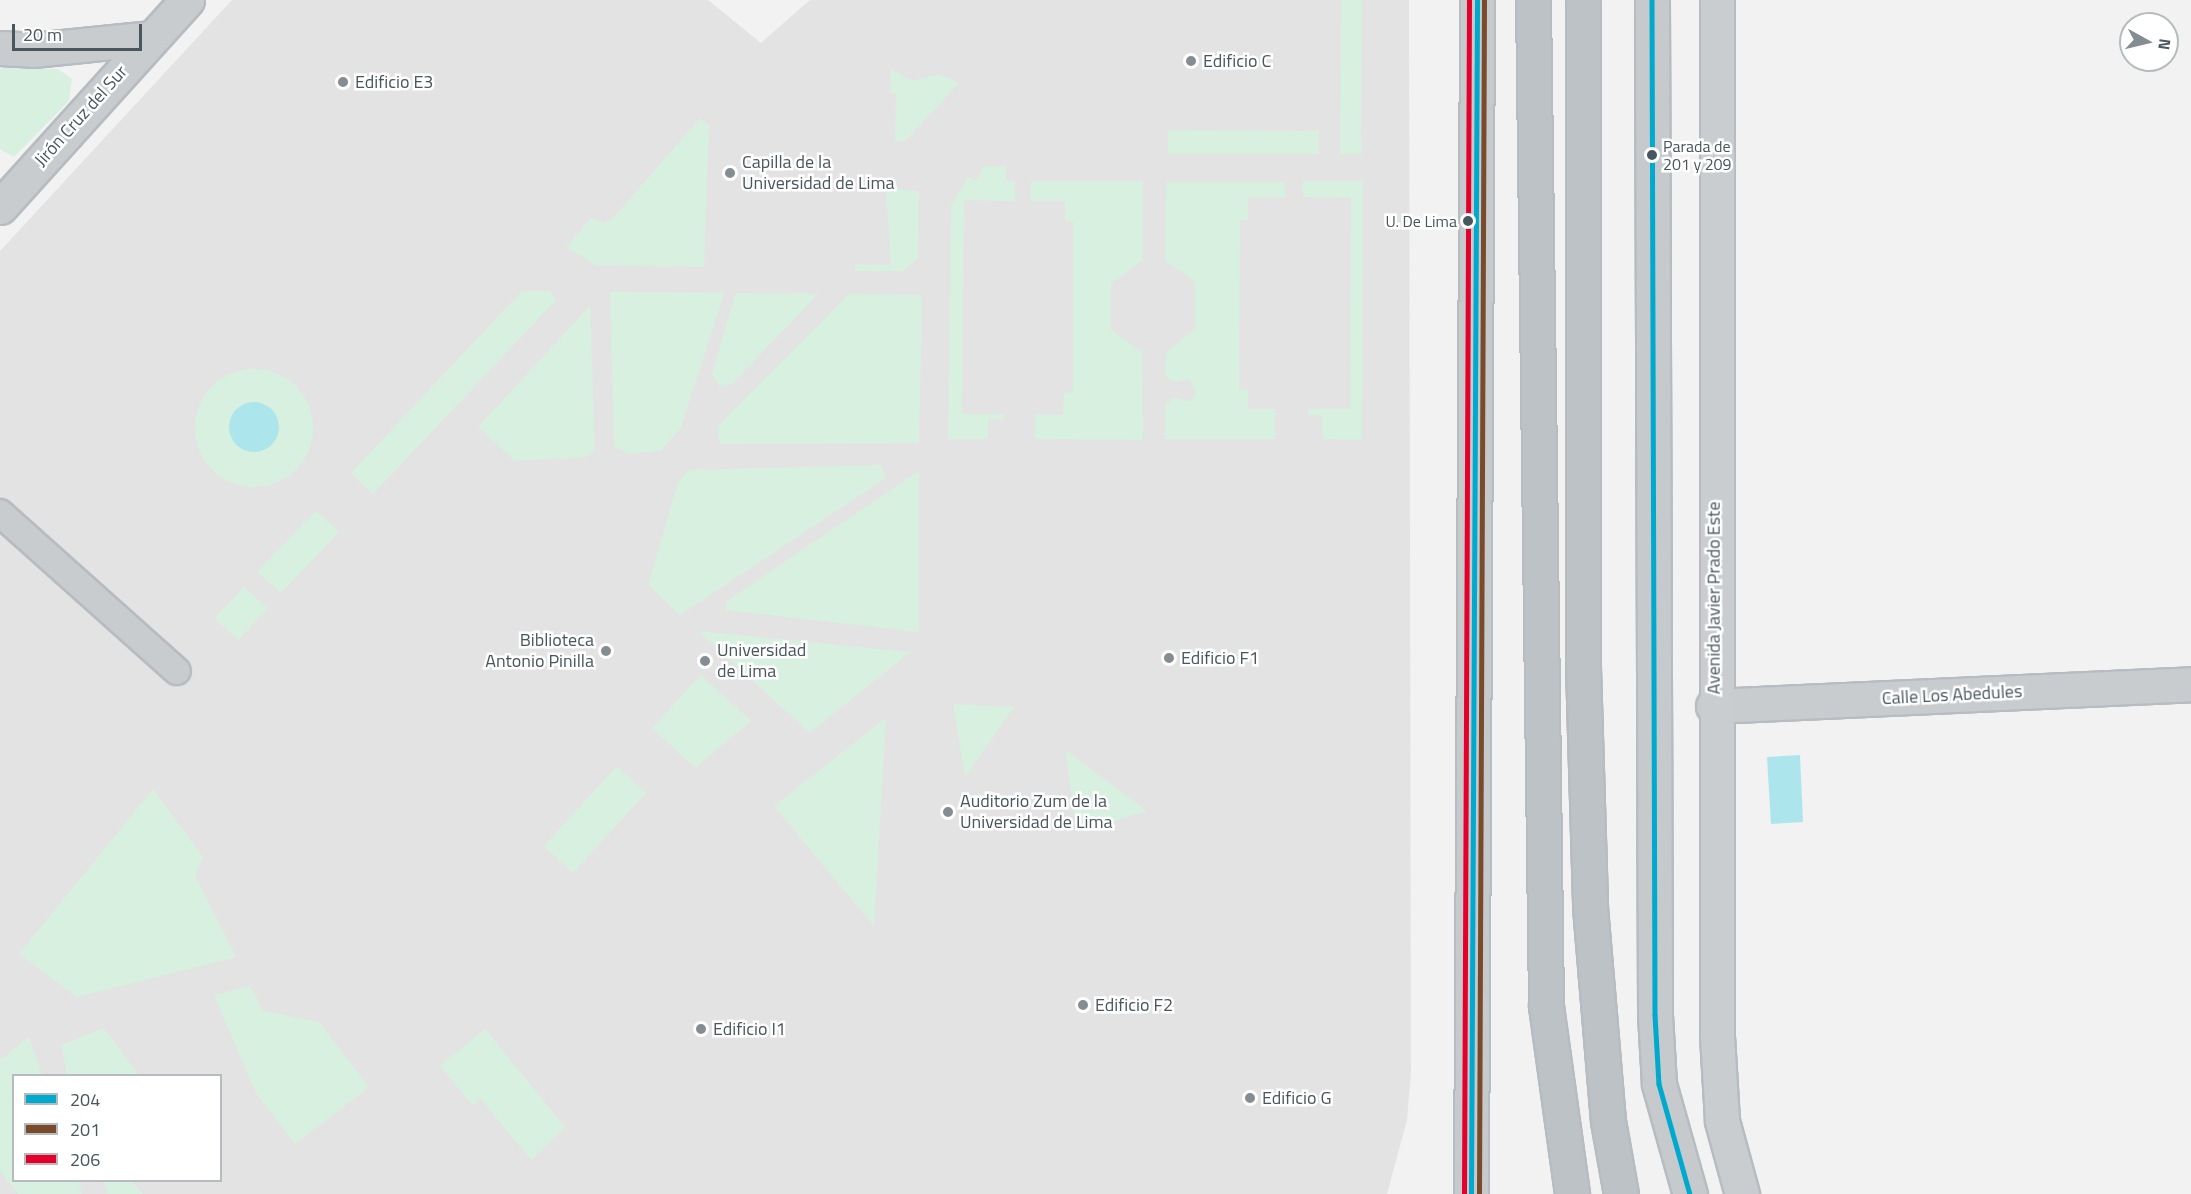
<!DOCTYPE html>
<html>
<head>
<meta charset="utf-8">
<style>
	body { margin:0 }
	#map { position:relative; width:2191px; height:1194px; overflow:hidden; background:#f2f2f2; font-family:"Titillium Web",sans-serif }
	div>[style] { position:absolute }
	.education>* { inset:0; background:#e4e3e4 }
	.green>* { inset:0; background:#d7f0df }
	.round { border-radius:50% }
	.water>* { inset:0; background:#ade5ed }
	.roads { filter:drop-shadow(2px 0 #b7bcc1) drop-shadow(-2px 0 #b7bcc1) drop-shadow(0 2px #b7bcc1) drop-shadow(0 -2px #b7bcc1) }
	.lane>* { height:26px; margin:-13px; padding:0 13px; transform-origin:13px; border-radius:13px; background:#c9ccce }
	.street>* { height:33px; margin:-16.5px; padding:0 16.5px; transform-origin:16.5px; border-radius:16.5px; background:#c9ccce }
	.secondary>* { height:33px; margin:-16.5px; padding:0 16.5px; transform-origin:16.5px; border-radius:16.5px; background:#cacdcf }
	.primary>* { height:33px; margin:-16.5px; padding:0 16.5px; transform-origin:16.5px; border-radius:16.5px; background:#c7cacd }
	.highway>* { height:33px; margin:-16.5px; padding:0 16.5px; transform-origin:16.5px; border-radius:16.5px; background:#bcc2c5 }
	.bus-1>* { height:4.5px; margin:-2.25px; padding:0 2.25px; transform-origin:2.25px; border-radius:2.25px; background:#00a9ce }
	.bus-2>* { height:4.5px; margin:-2.25px; padding:0 2.25px; transform-origin:2.25px; border-radius:2.25px; background:#7a4b2a }
	.bus-3>* { height:4.5px; margin:-2.25px; padding:0 2.25px; transform-origin:2.25px; border-radius:2.25px; background:#e4002b }
	.dots>* { width:16px; height:16px; translate:-50% -50%; box-sizing:border-box; border:3px solid #fff; border-radius:50% }
	span { translate:-50% -50%; white-space:nowrap; text-align:center; line-height:1.15; -webkit-text-stroke:5px #fff; paint-order:stroke }
	.bus-label { font-size:16px; color:#49565e }
	.left { translate:0 -50%; text-align:left }
	.right { translate:-100% -50%; text-align:right }
	.poi-label { font-size:18px; color:#49565e }
	.street-label { font-size:18px; color:#49565e }
	.legend { position:absolute; left:12px; top:1074px; width:210px; height:108px; box-sizing:border-box; background:#fff; border:2px solid #b6bbbf; margin:0; padding:8px 10px; list-style:none; font-size:18px; color:#49565e }
	.legend li { display:flex; align-items:center; gap:12px; height:30px }
	.legend b { width:30px; border:2px solid #b6bbbf }
	.north { position:absolute; left:2119px; top:12px; width:60px; height:60px; box-sizing:border-box; background:#fff; border:2px solid #b6bbbf; border-radius:50%; rotate:98deg; font-size:16px; font-weight:700; line-height:24px; text-align:center; color:#49565e }
	.north::after { content:''; display:block; margin:auto; width:21px; height:27px; background:#848d92; clip-path:polygon(50% 0,100% 100%,50% 72%,0 100%) }
	.scale { position:absolute; left:12px; top:24px; width:130px; height:27px; box-sizing:border-box; border:3px solid #49565e; border-top:0; padding-left:8px; font-size:18px; line-height:21px; white-space:nowrap; color:#49565e; -webkit-text-stroke:4px #fff; paint-order:stroke }
</style>
</head>
<body>
<div id="map">
	<div class="education">
		<div style="clip-path:polygon(evenodd,232px 0,708px 0,761px 43px,810px 0,1409px 0,1411px 1072px,1407px 1120px,1387px 1194px,0 1194px,0 251px,232px 0,14px 1076px,220px 1076px,220px 1180px,14px 1180px,14px 1076px)"></div>
	</div>
	<div class="green">
		<div style="clip-path:polygon(1341px 0,1362px 0,1361px 154px,1340px 154px)"></div>
		<div style="clip-path:polygon(0 68px,58px 69px,72px 79px,69px 101px,14px 157px,0 149px)"></div>
		<div style="clip-path:polygon(891px 68px,911px 81px,940px 74px,959px 83px,905px 141px,895px 141px,896px 94px,890px 93px)"></div>
		<div style="clip-path:polygon(700px 118px,709px 125px,704px 267px,596px 265px,566px 247px,591px 218px,605px 223px,615px 216px)"></div>
		<div style="clip-path:polygon(1168px 130px,1319px 131px,1319px 154px,1168px 154px)"></div>
		<div style="clip-path:polygon(984px 166px,1006px 166px,1006px 181px,1015px 181px,1015px 201px,964px 200px,962px 414px,1004px 414px,1004px 419px,988px 419px,988px 439px,948px 439px,951px 206px,968px 177px,976px 181px)"></div>
		<div style="clip-path:polygon(1031px 181px,1143px 181px,1143px 260px,1111px 283px,1111px 330px,1142px 352px,1143px 440px,1035px 439px,1035px 414px,1063px 415px,1064px 393px,1073px 392px,1073px 222px,1065px 221px,1065px 201px,1030px 201px)"></div>
		<div style="clip-path:polygon(1303px 181px,1363px 181px,1362px 440px,1323px 439px,1322px 416px,1308px 415px,1308px 409px,1350px 409px,1351px 198px,1303px 197px)"></div>
		<div style="clip-path:polygon(1166px 182px,1285px 182px,1285px 197px,1248px 198px,1248px 220px,1240px 220px,1239px 389px,1248px 390px,1248px 409px,1275px 409px,1275px 439px,1165px 439px,1165px 405px,1174px 398px,1190px 401px,1196px 394px,1190px 379px,1174px 382px,1165px 376px,1166px 352px,1195px 329px,1195px 282px,1165px 260px)"></div>
		<div style="clip-path:polygon(886px 188px,919px 191px,918px 258px,903px 271px,855px 271px,855px 264px,891px 265px)"></div>
		<div style="clip-path:polygon(522px 291px,550px 291px,556px 300px,373px 494px,351px 473px)"></div>
		<div style="clip-path:polygon(610px 292px,724px 293px,681px 428px,660px 451px,629px 454px,614px 446px)"></div>
		<div style="clip-path:polygon(736px 293px,818px 294px,733px 383px,720px 387px,712px 374px)"></div>
		<div style="clip-path:polygon(849px 294px,922px 295px,919px 443px,720px 444px,717px 427px)"></div>
		<div style="clip-path:polygon(590px 306px,595px 450px,587px 457px,515px 461px,478px 427px)"></div>
		<div class="round" style="left:195px;top:369px;width:118px;height:118px"></div>
		<div style="clip-path:polygon(881px 465px,886px 478px,680px 615px,648px 585px,678px 483px,689px 470px)"></div>
		<div style="clip-path:polygon(919px 471px,919px 632px,725px 610px,727px 601px)"></div>
		<div style="clip-path:polygon(316px 511px,339px 532px,281px 593px,257px 572px)"></div>
		<div style="clip-path:polygon(244px 587px,268px 608px,238px 640px,214px 618px)"></div>
		<div style="clip-path:polygon(698px 631px,910px 652px,810px 733px)"></div>
		<div style="clip-path:polygon(701px 675px,751px 721px,695px 768px,652px 728px)"></div>
		<div style="clip-path:polygon(953px 704px,1014px 707px,965px 777px)"></div>
		<div style="clip-path:polygon(886px 718px,874px 926px,774px 806px)"></div>
		<div style="clip-path:polygon(1065px 750px,1147px 811px,1077px 832px)"></div>
		<div style="clip-path:polygon(617px 766px,646px 793px,573px 873px,544px 846px)"></div>
		<div style="clip-path:polygon(153px 789px,203px 857px,195px 876px,236px 957px,77px 997px,19px 954px)"></div>
		<div style="clip-path:polygon(250px 986px,263px 1011px,319px 1022px,369px 1087px,295px 1144px,256px 1093px,214px 995px)"></div>
		<div style="clip-path:polygon(104px 1028px,139px 1075px,67px 1075px,61px 1045px)"></div>
		<div style="clip-path:polygon(485px 1029px,565px 1127px,531px 1160px,481px 1099px,473px 1105px,440px 1066px)"></div>
		<div style="clip-path:polygon(29px 1037px,42px 1075px,14px 1076px,14px 1180px,78px 1181px,82px 1194px,18px 1194px,0 1171px,0 1060px)"></div>
		<div style="clip-path:polygon(103px 1181px,132px 1181px,143px 1194px,108px 1194px)"></div>
	</div>
	<div class="water">
		<div class="round" style="left:229px;top:402px;width:50px;height:50px"></div>
		<div style="clip-path:polygon(1800px 755px,1803px 822px,1771px 824px,1767px 757px)"></div>
	</div>
	<div class="roads">
		<div class="lane">
			<div style="left:0;top:513px;width:237px;rotate:41.8deg"></div>
		</div>
		<div class="street">
			<div style="left:0;top:48px;width:33px;rotate:3deg"></div>
			<div style="left:33px;top:50px;width:120px;rotate:-5.8deg"></div>
			<div style="left:0;top:207px;width:279px;rotate:-47.9deg"></div>
			<div style="left:1713px;top:706px;width:479px;rotate:-2.6deg"></div>
		</div>
		<div class="secondary">
			<div style="left:1717px;top:0;width:1036px;rotate:90deg"></div>
			<div style="left:1717px;top:1036px;width:85px;rotate:86.6deg"></div>
			<div style="left:1722px;top:1121px;width:76px;rotate:74.7deg"></div>
		</div>
		<div class="primary">
			<div style="left:1652px;top:0;width:1015px;rotate:89.83deg"></div>
			<div style="left:1655px;top:1015px;width:69px;rotate:86.7deg"></div>
			<div style="left:1659px;top:1084px;width:114px;rotate:74.3deg"></div>
			<div style="left:1471px;top:1194px;width:1194px;rotate:-89.71deg"></div>
		</div>
		<div class="highway">
			<div style="left:1533px;top:0;width:1006px;rotate:89.26deg"></div>
			<div style="left:1546px;top:1006px;width:190px;rotate:82.1deg"></div>
			<div style="left:1583px;top:0;width:667px;rotate:90deg"></div>
			<div style="left:1583px;top:667px;width:240px;rotate:88.3deg"></div>
			<div style="left:1590px;top:907px;width:215px;rotate:85.2deg"></div>
			<div style="left:1608px;top:1121px;width:74px;rotate:79.9deg"></div>
		</div>
	</div>
	<div class="bus-1">
		<div style="left:1652px;top:0;width:1015px;rotate:89.83deg"></div>
		<div style="left:1655px;top:1015px;width:69px;rotate:86.7deg"></div>
		<div style="left:1659px;top:1084px;width:114px;rotate:74.3deg"></div>
		<div style="left:1471px;top:1194px;width:1194px;rotate:-89.71deg"></div>
	</div>
	<div class="bus-2">
		<div style="left:1479px;top:1194px;width:1194px;rotate:-89.76deg"></div>
	</div>
	<div class="bus-3">
		<div style="left:1464px;top:1194px;width:1194px;rotate:-89.76deg"></div>
	</div>
	<div class="dots">
		<div style="left:1191px;top:61px;background:#848d92"></div>
		<div style="left:343px;top:82px;background:#848d92"></div>
		<div style="left:1652px;top:155px;background:#49565e"></div>
		<div style="left:730px;top:173px;background:#848d92"></div>
		<div style="left:1468px;top:221px;background:#49565e"></div>
		<div style="left:606px;top:651px;background:#848d92"></div>
		<div style="left:1169px;top:658px;background:#848d92"></div>
		<div style="left:705px;top:661px;background:#848d92"></div>
		<div style="left:948px;top:812px;background:#848d92"></div>
		<div style="left:1083px;top:1005px;background:#848d92"></div>
		<div style="left:701px;top:1029px;background:#848d92"></div>
		<div style="left:1250px;top:1098px;background:#848d92"></div>
	</div>
	<div class="bus-label">
		<span class="left" style="left:1663px;top:155px">Parada de<br>201 y 209</span>
		<span class="right" style="left:1457px;top:221px">U. De Lima</span>
	</div>
	<div class="poi-label">
		<span class="left" style="left:1203px;top:61px">Edificio C</span>
		<span class="left" style="left:355px;top:82px">Edificio E3</span>
		<span class="left" style="left:742px;top:173px">Capilla de la<br>Universidad de Lima</span>
		<span class="right" style="left:594px;top:651px">Biblioteca<br>Antonio Pinilla</span>
		<span class="left" style="left:717px;top:661px">Universidad<br>de Lima</span>
		<span class="left" style="left:1181px;top:658px">Edificio F1</span>
		<span class="left" style="left:960px;top:812px">Auditorio Zum de la<br>Universidad de Lima</span>
		<span class="left" style="left:1095px;top:1005px">Edificio F2</span>
		<span class="left" style="left:713px;top:1029px">Edificio I1</span>
		<span class="left" style="left:1262px;top:1098px">Edificio G</span>
	</div>
	<div class="street-label">
		<span style="left:81px;top:116px;rotate:-48deg">Jirón Cruz del Sur</span>
		<span style="left:1714px;top:598px;rotate:-90deg">Avenida Javier Prado Este</span>
		<span style="left:1952px;top:695px;rotate:-3deg">Calle Los Abedules</span>
	</div>
	<ul class="legend">
	<li><b style="height:8px;background:#00a9ce"></b>204</li>
	<li><b style="height:8px;background:#7a4b2a"></b>201</li>
	<li><b style="height:8px;background:#e4002b"></b>206</li>
	</ul>
	<div class="north">N</div>
	<div class="scale">20 m</div>
</div>
</body>
</html>
